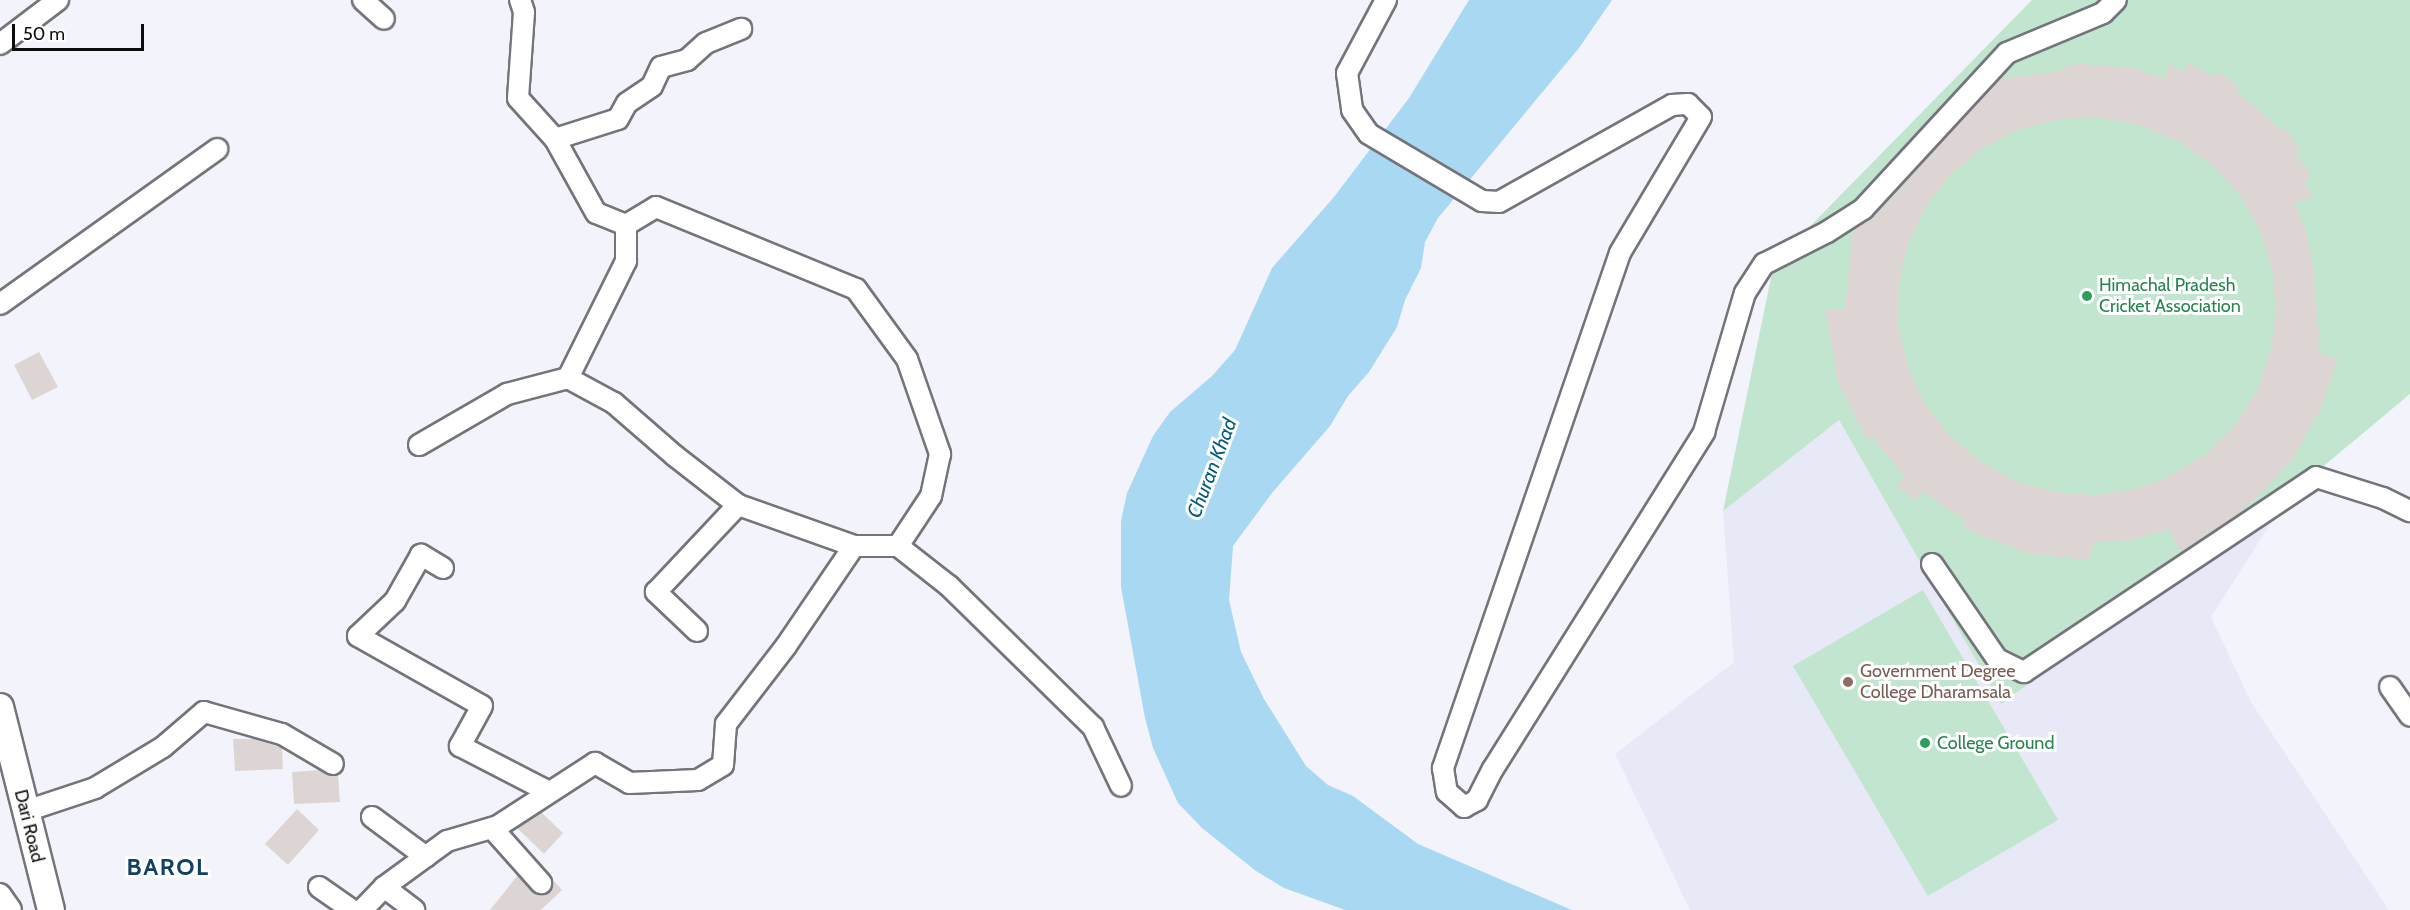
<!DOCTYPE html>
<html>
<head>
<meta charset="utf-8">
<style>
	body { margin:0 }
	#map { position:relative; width:2410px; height:910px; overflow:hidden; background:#f3f4fb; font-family:Cabin,sans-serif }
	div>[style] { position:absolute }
	.built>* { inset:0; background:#e8e9f7 }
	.green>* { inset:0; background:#c1e5ce }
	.water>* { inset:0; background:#a9d8f3 }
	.building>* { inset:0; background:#ddd5d4 }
	.roads { filter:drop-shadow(2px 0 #74757b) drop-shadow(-2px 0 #74757b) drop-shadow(0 2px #74757b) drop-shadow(0 -2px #74757b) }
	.minor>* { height:20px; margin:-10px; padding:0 10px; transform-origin:10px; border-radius:10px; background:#fff }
	.major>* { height:26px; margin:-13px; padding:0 13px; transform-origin:13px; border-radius:13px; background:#fff }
	.dots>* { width:16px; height:16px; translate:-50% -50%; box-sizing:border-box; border:3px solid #fff; border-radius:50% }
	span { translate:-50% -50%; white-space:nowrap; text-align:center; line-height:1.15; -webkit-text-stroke:6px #fff; paint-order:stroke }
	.leisure-label { font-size:18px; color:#27864d }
	.left { translate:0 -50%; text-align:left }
	.education-label { font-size:18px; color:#785e54 }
	.street-label { font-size:18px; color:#0d0d0f }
	.water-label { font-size:20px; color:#025c7f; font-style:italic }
	.district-label { font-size:24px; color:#134165; font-weight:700; letter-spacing:1.5px }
	.scale { position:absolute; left:12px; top:24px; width:132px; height:27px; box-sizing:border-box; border:3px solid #0d0d0f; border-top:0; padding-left:8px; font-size:18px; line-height:21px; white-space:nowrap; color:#0d0d0f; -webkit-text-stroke:4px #fff; paint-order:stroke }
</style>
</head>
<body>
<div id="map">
	<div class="built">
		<div style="clip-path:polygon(1839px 420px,2001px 704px,2289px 495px,2211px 617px,2251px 702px,2389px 910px,1690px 910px,1615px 754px,1734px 662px,1723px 511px)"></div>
	</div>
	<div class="green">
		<div style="clip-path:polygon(2032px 0,2410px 0,2410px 394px,2289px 495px,2001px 704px,1839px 420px,1723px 511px,1774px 263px)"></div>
		<div style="clip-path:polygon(1923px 590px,2058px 820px,1928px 896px,1793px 666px)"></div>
	</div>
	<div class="water">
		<div style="clip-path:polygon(1469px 0,1612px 0,1579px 48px,1438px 218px,1425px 242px,1421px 268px,1405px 300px,1397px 327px,1369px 372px,1348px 396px,1330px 426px,1272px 493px,1233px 546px,1229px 600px,1241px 652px,1264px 699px,1306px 766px,1328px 785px,1353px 796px,1418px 844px,1572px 910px,1345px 910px,1284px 888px,1256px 871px,1202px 828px,1178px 803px,1153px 748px,1145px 718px,1121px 587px,1121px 521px,1127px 493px,1153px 436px,1170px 412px,1212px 376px,1235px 350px,1272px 268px,1334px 197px,1409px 98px)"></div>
	</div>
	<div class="building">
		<div style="clip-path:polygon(evenodd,2189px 63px,2214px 77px,2218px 71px,2239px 87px,2236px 92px,2256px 107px,2279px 129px,2282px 126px,2300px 149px,2295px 152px,2312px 177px,2304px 181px,2312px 196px,2295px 203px,2306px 231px,2312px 260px,2319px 333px,2318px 353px,2338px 359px,2321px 408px,2294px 457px,2263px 492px,2230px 520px,2181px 552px,2168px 529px,2133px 540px,2094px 542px,2089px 560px,2029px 554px,1963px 528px,1966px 521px,1923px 492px,1915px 501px,1897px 486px,1905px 477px,1872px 437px,1867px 440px,1838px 382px,1825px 310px,1845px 309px,1852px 236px,1857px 227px,1872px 217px,1997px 82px,2005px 78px,2061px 71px,2061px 67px,2080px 64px,2133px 68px,2164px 79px,2169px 64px,2183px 71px,2189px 63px,2100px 118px,2140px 125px,2178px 141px,2211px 164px,2239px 194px,2260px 230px,2272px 269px,2276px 310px,2271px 350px,2258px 389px,2236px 424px,2207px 453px,2173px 475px,2135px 489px,2095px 495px,2054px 492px,2015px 481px,1979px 461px,1948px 434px,1923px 401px,1907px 364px,1898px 323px,1899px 282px,1908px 243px,1926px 206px,1951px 174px,1983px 148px,2019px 129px,2059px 119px,2100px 118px)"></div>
		<div style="clip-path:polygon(39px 352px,58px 387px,32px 400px,14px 365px)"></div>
		<div style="clip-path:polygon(233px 739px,255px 739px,282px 748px,283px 769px,235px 771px)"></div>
		<div style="clip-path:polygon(320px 770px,332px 776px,338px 775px,340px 802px,294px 804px,292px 772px)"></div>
		<div style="clip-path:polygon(297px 809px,319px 830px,288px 865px,265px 844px)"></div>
		<div style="clip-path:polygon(541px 812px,563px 833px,544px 854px,517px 828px)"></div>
		<div style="clip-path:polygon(518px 875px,537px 894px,548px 892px,553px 880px,562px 890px,541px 910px,490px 910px)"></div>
	</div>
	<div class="roads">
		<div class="minor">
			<div style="left:363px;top:0;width:28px;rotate:42deg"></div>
			<div style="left:1386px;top:0;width:83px;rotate:118.1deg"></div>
			<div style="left:1347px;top:73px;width:37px;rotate:82deg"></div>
			<div style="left:1352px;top:110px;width:29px;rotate:55deg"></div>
			<div style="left:1369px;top:134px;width:131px;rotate:30.7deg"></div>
			<div style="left:1482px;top:201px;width:17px;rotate:3deg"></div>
			<div style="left:1499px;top:202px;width:198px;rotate:-29.3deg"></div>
			<div style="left:1672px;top:105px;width:16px;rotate:-4deg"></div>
			<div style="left:1688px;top:104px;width:18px;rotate:45deg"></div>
			<div style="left:1701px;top:117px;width:158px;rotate:120.8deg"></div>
			<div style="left:1620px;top:253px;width:545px;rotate:108.97deg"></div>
			<div style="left:1443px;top:768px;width:24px;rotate:81deg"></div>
			<div style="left:1447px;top:792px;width:23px;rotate:41deg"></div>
			<div style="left:1464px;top:807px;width:15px;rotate:-28deg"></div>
			<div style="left:1477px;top:800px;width:35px;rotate:-63deg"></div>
			<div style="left:1493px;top:769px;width:398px;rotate:-57.9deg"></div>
			<div style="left:1704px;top:432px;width:145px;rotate:-73.6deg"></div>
			<div style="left:1745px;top:293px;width:35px;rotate:-57deg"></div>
			<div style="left:1764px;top:264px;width:71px;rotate:-26.9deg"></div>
			<div style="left:1827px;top:232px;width:43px;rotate:-32.6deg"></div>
			<div style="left:1863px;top:209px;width:212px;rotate:-47.3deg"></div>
			<div style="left:2007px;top:53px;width:104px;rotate:-22.6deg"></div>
			<div style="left:2103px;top:13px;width:18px;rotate:-45deg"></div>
			<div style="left:0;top:44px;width:73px;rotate:-37.2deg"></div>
			<div style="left:555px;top:139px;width:66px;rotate:-17.6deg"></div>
			<div style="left:618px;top:119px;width:18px;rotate:-61deg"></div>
			<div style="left:627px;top:103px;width:30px;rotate:-34deg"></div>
			<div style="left:652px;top:86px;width:21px;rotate:-65deg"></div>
			<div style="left:661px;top:67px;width:27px;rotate:-15deg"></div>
			<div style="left:687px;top:60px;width:25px;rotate:-42deg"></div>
			<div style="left:706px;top:43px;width:38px;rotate:-22deg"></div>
			<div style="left:626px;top:225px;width:35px;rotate:-31deg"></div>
			<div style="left:656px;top:207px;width:216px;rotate:22.3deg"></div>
			<div style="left:856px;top:289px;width:87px;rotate:53.9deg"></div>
			<div style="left:907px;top:359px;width:101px;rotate:70.8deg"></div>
			<div style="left:940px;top:454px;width:43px;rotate:102.1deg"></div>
			<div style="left:931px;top:496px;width:60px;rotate:123.4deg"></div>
			<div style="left:0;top:304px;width:267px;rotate:-35.5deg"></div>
			<div style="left:419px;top:445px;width:102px;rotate:-30.1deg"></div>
			<div style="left:507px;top:394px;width:63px;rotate:-14.7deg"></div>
			<div style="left:854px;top:546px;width:44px"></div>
			<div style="left:898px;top:546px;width:65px;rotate:38.1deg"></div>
			<div style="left:949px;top:586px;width:202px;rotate:44.4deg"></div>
			<div style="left:1093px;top:727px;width:65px;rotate:64.6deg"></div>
			<div style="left:1932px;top:564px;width:115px;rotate:55.6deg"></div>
			<div style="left:1997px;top:659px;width:30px;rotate:26deg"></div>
			<div style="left:2024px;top:672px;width:351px;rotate:-33.7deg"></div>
			<div style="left:2316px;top:477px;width:70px;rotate:17.4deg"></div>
			<div style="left:2383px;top:498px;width:30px;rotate:26deg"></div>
			<div style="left:443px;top:568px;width:26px;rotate:-149deg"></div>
			<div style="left:421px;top:555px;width:53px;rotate:119.5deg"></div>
			<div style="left:395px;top:601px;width:51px;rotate:136.6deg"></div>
			<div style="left:358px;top:636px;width:142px;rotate:29.4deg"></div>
			<div style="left:482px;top:706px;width:46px;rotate:118.8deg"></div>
			<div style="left:460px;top:746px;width:100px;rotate:27.3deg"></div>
			<div style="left:697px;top:631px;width:57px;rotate:-136.4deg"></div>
			<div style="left:656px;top:592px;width:120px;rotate:-46.7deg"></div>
			<div style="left:2390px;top:687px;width:35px;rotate:55deg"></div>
			<div style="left:26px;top:811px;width:73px;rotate:-18.4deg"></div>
			<div style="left:95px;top:788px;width:79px;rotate:-31.1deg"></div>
			<div style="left:163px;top:747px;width:54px;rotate:-40.5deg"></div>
			<div style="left:204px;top:712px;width:81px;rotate:15.8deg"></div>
			<div style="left:282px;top:734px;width:59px;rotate:30.5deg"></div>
			<div style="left:372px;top:817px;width:67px;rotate:36.5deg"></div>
			<div style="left:492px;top:828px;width:74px;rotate:48.3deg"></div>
			<div style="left:319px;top:887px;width:40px;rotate:34.9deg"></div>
			<div style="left:384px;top:887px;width:38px;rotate:37deg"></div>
			<div style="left:0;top:894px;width:19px;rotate:55deg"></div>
			<div style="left:362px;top:910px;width:32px;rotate:-46deg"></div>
			<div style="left:384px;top:887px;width:78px;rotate:-36.1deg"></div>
			<div style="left:447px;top:841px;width:53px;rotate:-16.4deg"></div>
			<div style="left:498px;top:826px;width:116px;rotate:-33deg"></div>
			<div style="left:595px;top:763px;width:39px;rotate:30deg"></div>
			<div style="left:629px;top:783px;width:69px;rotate:-2.5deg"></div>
			<div style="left:698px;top:780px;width:29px;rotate:-31deg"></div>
			<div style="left:723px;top:765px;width:41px;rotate:-85.8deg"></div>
			<div style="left:726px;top:724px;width:98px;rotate:-52.4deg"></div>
			<div style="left:786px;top:646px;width:121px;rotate:-55.8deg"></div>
			<div style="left:854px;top:546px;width:123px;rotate:-160.5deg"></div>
			<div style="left:738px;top:505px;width:80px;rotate:-142.1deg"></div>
			<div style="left:675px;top:456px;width:81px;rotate:-139deg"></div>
			<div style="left:614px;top:403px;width:52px;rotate:-151.5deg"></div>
			<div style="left:568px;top:378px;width:131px;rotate:-63.6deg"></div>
			<div style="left:626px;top:261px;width:36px;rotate:-90deg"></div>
			<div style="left:626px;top:225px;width:32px;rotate:-158deg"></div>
			<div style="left:596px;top:213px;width:85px;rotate:-119deg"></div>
			<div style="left:555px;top:139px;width:55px;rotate:-132.1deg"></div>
			<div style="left:518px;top:98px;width:86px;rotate:-86deg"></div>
			<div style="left:524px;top:12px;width:13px;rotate:-108deg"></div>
		</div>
		<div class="major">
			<div style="left:0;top:707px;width:209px;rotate:75.9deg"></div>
		</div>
	</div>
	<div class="dots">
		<div style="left:2087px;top:296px;background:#2e9e5b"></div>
		<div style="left:1848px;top:682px;background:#8d6e63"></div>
		<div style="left:1925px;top:743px;background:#2e9e5b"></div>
	</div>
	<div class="leisure-label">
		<span class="left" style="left:2099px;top:296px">Himachal Pradesh<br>Cricket Association</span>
		<span class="left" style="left:1937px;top:743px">College Ground</span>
	</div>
	<div class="education-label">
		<span class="left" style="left:1860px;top:682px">Government Degree<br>College Dharamsala</span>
	</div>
	<div class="street-label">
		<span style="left:29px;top:826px;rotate:76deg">Dari Road</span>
	</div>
	<div class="water-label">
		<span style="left:1212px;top:468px;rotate:-69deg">Churan Khad</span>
	</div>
	<div class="district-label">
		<span style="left:168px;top:867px">BAROL</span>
	</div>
	<div class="scale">50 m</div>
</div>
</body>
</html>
